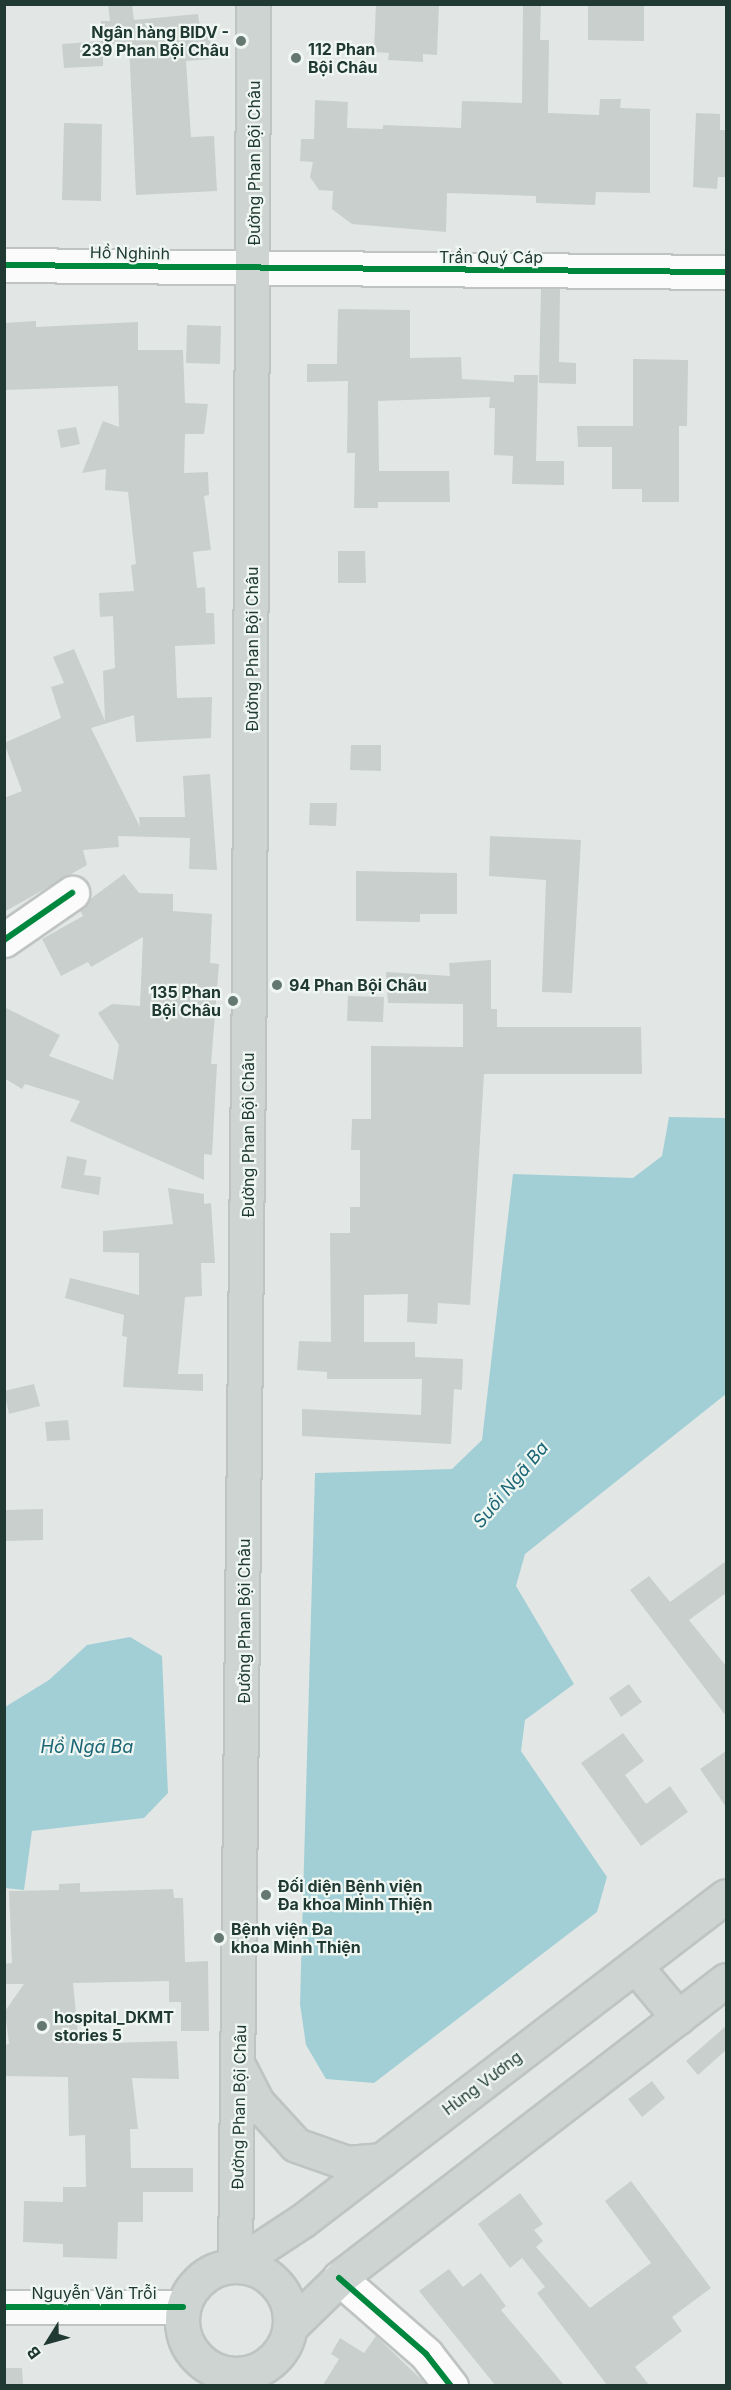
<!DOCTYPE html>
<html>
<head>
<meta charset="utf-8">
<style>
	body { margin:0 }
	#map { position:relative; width:731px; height:2390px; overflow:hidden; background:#e2e7e5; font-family:Inter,sans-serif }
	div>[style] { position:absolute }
	.water>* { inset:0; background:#a2cfd6 }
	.building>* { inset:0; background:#c9cfcc }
	.roads { filter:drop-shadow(2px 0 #bfc4c2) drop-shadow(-2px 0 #bfc4c2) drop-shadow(0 2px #bfc4c2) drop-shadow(0 -2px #bfc4c2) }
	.minor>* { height:33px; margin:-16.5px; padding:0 16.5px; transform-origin:16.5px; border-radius:16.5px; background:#fbfbfb }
	.major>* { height:33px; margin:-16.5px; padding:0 16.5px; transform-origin:16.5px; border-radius:16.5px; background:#cdd4d2 }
	.major>.ring { margin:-16.5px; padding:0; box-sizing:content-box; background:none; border:33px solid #cdd4d2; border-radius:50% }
	.cycleway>* { height:6px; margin:-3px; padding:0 3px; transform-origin:3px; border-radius:3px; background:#00873e }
	.dots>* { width:16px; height:16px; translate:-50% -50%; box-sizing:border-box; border:3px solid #f0f7f3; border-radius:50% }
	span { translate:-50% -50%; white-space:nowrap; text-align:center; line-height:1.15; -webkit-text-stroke:4.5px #f0f7f3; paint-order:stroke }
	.poi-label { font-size:16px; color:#203a33; font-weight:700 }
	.right { translate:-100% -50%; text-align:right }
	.left { translate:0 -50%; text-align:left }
	.street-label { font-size:16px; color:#203a33 }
	.water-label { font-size:18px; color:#1b6675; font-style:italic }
	.frame { position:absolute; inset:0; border:6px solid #203a33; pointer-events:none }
	.north { position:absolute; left:18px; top:2312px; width:60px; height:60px; -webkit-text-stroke:4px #f0f7f3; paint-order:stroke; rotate:233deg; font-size:16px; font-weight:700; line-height:24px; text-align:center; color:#203a33 }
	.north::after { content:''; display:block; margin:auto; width:21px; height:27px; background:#203a33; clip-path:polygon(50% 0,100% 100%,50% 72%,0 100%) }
</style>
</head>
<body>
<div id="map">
	<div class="water">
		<div style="clip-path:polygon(669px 1117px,726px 1118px,726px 1394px,525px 1554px,516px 1586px,574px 1684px,525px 1720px,521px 1751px,607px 1877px,597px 1912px,374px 2083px,326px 2079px,306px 2045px,300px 2004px,315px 1473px,452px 1469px,482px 1440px,513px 1174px,633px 1178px,662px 1156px)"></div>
		<div style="clip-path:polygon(130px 1637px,162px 1656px,168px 1793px,144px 1818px,32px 1831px,24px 1890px,5px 1888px,5px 1707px,49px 1680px,87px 1645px)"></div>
	</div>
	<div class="building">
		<div style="clip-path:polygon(108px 4px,132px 4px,134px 20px,198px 14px,201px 35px,210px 35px,211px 59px,186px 61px,191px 137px,214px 136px,217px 191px,136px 195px,129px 44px,103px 44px,103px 66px,64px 68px,62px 44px,102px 41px,101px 21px,110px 21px)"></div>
		<div style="clip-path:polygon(376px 4px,439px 4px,437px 55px,423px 54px,423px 62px,388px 60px,389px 53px,374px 52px)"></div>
		<div style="clip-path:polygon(523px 4px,541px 4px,540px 40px,549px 40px,548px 113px,599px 115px,600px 99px,621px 99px,620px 108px,650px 109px,650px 193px,596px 192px,595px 205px,536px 203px,536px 196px,447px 193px,446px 232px,352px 224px,332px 209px,333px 191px,319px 190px,310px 177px,313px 162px,300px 161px,301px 139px,314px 139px,315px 100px,348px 102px,347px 128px,383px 129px,383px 125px,461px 128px,462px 101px,522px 103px)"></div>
		<div style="clip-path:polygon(588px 4px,644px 4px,644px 41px,588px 40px)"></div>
		<div style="clip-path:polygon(696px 113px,720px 114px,720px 130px,726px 130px,726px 177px,718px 177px,717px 189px,693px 187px)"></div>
		<div style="clip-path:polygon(64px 123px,102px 124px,101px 201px,62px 200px)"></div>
		<div style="clip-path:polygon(541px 289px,560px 289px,559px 362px,576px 363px,576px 384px,539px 383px)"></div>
		<div style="clip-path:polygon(338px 309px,410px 310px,410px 358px,461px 357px,462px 379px,514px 382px,514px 375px,538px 375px,536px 461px,564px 461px,564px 485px,512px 484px,513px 456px,494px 455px,495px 408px,489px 408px,490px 397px,378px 401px,379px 471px,449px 471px,450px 502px,378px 502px,378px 508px,354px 508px,355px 453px,347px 453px,348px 381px,307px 382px,307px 364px,337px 364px)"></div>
		<div style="clip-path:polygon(36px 321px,36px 327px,138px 322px,138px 350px,183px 350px,185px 403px,208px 404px,204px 434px,185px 434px,184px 473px,208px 472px,209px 495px,204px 496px,211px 550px,193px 552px,197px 588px,205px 587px,206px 613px,214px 613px,215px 644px,175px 646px,177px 698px,212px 697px,211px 738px,136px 742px,134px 715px,91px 728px,140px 827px,139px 817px,185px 817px,183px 776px,210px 774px,217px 870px,189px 869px,190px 838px,118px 836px,119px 847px,83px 850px,87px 865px,4px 912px,4px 798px,22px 791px,4px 743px,61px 718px,51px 687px,64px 683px,53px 657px,74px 649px,105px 721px,103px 671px,115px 668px,113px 616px,100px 617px,99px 593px,134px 591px,131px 565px,136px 564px,128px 492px,105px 490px,106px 469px,82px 473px,103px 421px,119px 427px,118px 386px,4px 390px,4px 323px)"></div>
		<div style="clip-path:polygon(187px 325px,221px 326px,220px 364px,186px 363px)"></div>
		<div style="clip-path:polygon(633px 359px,688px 360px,687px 426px,679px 426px,679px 502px,642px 502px,642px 489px,612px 489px,612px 447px,578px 447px,577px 426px,633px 426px)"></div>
		<div style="clip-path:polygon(76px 427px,80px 444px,61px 448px,57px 430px)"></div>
		<div style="clip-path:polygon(338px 551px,365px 551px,366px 583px,338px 583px)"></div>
		<div style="clip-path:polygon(351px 745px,381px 745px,381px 771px,350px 770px)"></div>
		<div style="clip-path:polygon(310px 803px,337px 803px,336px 826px,309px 825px)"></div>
		<div style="clip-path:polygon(490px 836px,581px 840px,572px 993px,542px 992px,546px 880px,489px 876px)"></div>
		<div style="clip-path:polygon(356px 871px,457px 873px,457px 914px,420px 914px,420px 922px,356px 921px)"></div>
		<div style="clip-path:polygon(124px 874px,139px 893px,173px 894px,173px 911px,212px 914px,210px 963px,219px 964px,211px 1064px,217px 1064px,212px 1155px,204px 1154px,204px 1180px,70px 1121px,80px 1101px,25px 1084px,22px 1089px,4px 1078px,4px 1007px,60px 1035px,49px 1056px,113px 1080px,119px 1045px,98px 1013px,112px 1004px,140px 1006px,143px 937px,91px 967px,88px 962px,61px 976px,42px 939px,83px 916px,80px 910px,89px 900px)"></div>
		<div style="clip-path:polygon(491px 960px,491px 1009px,497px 1009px,497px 1027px,641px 1027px,642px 1074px,484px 1074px,470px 1305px,438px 1303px,437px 1324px,407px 1322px,408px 1294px,364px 1295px,364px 1342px,415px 1342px,415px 1357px,463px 1359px,462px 1390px,454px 1389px,451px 1444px,302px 1436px,302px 1409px,421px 1415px,422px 1379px,327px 1379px,327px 1372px,297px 1370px,299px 1341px,331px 1342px,330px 1233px,350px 1233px,350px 1207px,360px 1207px,360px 1150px,351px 1150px,352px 1119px,371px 1119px,371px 1046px,463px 1047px,463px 1004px,388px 1003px,386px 972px,450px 976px,449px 963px)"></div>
		<div style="clip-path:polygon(348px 996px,384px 997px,383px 1022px,347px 1021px)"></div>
		<div style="clip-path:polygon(67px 1156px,87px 1160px,84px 1175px,101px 1177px,99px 1195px,61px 1188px)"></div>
		<div style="clip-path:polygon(168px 1188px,204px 1194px,204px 1204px,211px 1203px,215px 1263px,201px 1263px,202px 1296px,185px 1297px,178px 1374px,203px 1374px,203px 1391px,123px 1387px,127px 1337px,122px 1336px,124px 1315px,65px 1298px,70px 1278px,139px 1295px,139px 1253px,103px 1252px,103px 1231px,173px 1224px)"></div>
		<div style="clip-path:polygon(34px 1384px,40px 1406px,9px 1414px,4px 1391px)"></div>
		<div style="clip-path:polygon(68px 1420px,70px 1440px,47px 1441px,45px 1422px)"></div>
		<div style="clip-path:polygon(43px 1509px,43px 1540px,6px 1541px,6px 1510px)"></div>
		<div style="clip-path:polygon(726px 1561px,726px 1593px,689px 1620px,726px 1666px,726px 1716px,630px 1590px,649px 1576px,670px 1602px)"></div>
		<div style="clip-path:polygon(629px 1684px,642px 1702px,621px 1717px,609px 1698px)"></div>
		<div style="clip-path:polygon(623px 1733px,644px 1761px,625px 1775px,646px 1804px,670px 1786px,688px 1812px,641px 1846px,581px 1763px)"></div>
		<div style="clip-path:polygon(726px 1751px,726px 1807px,700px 1769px)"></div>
		<div style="clip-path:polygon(80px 1883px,80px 1892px,173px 1889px,174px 1898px,183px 1898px,185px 1962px,208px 1961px,209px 2031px,181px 2031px,181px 2002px,169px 2002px,169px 1981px,73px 1983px,79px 2044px,177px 2041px,179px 2079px,132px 2078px,138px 2129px,130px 2129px,131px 2168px,193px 2168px,193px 2192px,143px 2192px,143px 2222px,118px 2222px,117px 2259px,63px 2257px,63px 2244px,23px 2242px,24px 2201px,63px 2202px,63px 2187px,86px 2187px,85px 2135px,69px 2136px,68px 2077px,4px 2076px,4px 2045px,9px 2044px,5px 2011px,24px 1984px,4px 1984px,4px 1964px,12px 1963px,9px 1891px,59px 1890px,59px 1884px)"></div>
		<div style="clip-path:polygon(726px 2026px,726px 2050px,698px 2075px,686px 2061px)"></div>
		<div style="clip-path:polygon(652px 2081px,665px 2098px,642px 2117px,628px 2099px)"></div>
		<div style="clip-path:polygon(631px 2181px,711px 2288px,672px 2317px,682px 2331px,635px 2367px,649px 2385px,607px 2385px,537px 2293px,545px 2287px,522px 2258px,510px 2268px,478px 2224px,520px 2193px,543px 2224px,534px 2230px,543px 2241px,536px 2247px,590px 2308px,651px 2263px,605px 2201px)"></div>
		<div style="clip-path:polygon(449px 2269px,463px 2287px,481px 2273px,506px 2306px,501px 2310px,564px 2385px,495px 2385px,419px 2291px)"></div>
		<div style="clip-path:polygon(376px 2336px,427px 2385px,323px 2385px,339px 2359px,331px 2354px,340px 2338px,364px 2353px)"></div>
		<div style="clip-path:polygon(4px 2368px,22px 2368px,23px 2385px,4px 2385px)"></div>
	</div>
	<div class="roads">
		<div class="minor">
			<div style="left:4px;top:265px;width:722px;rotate:0.56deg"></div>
			<div style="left:4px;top:940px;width:83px;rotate:-34.7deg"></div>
			<div style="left:339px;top:2278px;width:116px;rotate:41.1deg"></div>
			<div style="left:426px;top:2354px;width:41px;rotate:52deg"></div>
			<div style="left:4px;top:2307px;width:179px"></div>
		</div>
		<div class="major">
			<div style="left:635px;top:1966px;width:67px;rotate:49.9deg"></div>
			<div style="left:240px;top:2069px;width:36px;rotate:63deg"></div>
			<div style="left:256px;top:2101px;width:59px;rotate:47.7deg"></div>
			<div style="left:296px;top:2145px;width:54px;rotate:19.4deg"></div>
			<div style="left:347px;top:2163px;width:35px;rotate:-5deg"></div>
			<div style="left:235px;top:2265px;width:1291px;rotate:-89.38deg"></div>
			<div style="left:249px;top:974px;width:970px;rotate:-89.76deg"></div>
			<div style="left:235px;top:2265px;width:80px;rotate:-33.3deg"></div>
			<div style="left:302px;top:2221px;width:534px;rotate:-37.47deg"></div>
			<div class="ring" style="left:182px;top:2266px;width:75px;height:75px"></div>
			<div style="left:291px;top:2326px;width:73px;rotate:-44.4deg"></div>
			<div style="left:343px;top:2275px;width:483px;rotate:-37.6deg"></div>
		</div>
	</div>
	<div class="cycleway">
		<div style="left:4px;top:265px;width:722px;rotate:0.56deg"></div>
		<div style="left:4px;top:940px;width:83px;rotate:-34.7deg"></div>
		<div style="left:339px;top:2278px;width:116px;rotate:41.1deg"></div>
		<div style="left:426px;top:2354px;width:41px;rotate:52deg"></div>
		<div style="left:4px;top:2307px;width:179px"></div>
	</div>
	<div class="dots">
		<div style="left:241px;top:41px;background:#647771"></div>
		<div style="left:296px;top:58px;background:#647771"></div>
		<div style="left:277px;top:985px;background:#647771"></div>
		<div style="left:233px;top:1001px;background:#647771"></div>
		<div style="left:266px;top:1895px;background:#647771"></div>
		<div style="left:219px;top:1938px;background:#647771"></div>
		<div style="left:42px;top:2026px;background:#647771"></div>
	</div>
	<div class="poi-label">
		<span class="right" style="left:229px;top:41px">Ngân hàng BIDV -<br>239 Phan Bội Châu</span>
		<span class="left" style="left:308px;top:58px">112 Phan<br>Bội Châu</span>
		<span class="left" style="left:289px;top:985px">94 Phan Bội Châu</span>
		<span class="right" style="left:221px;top:1001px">135 Phan<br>Bội Châu</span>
		<span class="left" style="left:278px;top:1895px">Đối diện Bệnh viện<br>Đa khoa Minh Thiện</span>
		<span class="left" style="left:231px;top:1938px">Bệnh viện Đa<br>khoa Minh Thiện</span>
		<span class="left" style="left:54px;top:2026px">hospital_DKMT<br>stories 5</span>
	</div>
	<div class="street-label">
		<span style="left:254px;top:163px;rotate:-90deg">Đường Phan Bội Châu</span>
		<span style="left:130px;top:253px;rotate:1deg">Hồ Nghinh</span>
		<span style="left:491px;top:257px">Trần Quý Cáp</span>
		<span style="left:252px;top:649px;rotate:-90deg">Đường Phan Bội Châu</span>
		<span style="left:248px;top:1135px;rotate:-90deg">Đường Phan Bội Châu</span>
		<span style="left:244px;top:1621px;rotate:-90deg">Đường Phan Bội Châu</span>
		<span style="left:482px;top:2083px;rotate:-37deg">Hùng Vương</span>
		<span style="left:239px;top:2107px;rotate:-89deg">Đường Phan Bội Châu</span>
		<span style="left:94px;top:2293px">Nguyễn Văn Trỗi</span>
	</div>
	<div class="water-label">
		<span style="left:511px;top:1485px;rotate:-50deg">Suối Ngã Ba</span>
		<span style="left:87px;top:1747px">Hồ Ngã Ba</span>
	</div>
	<div class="frame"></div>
	<div class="north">B</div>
</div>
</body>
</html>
